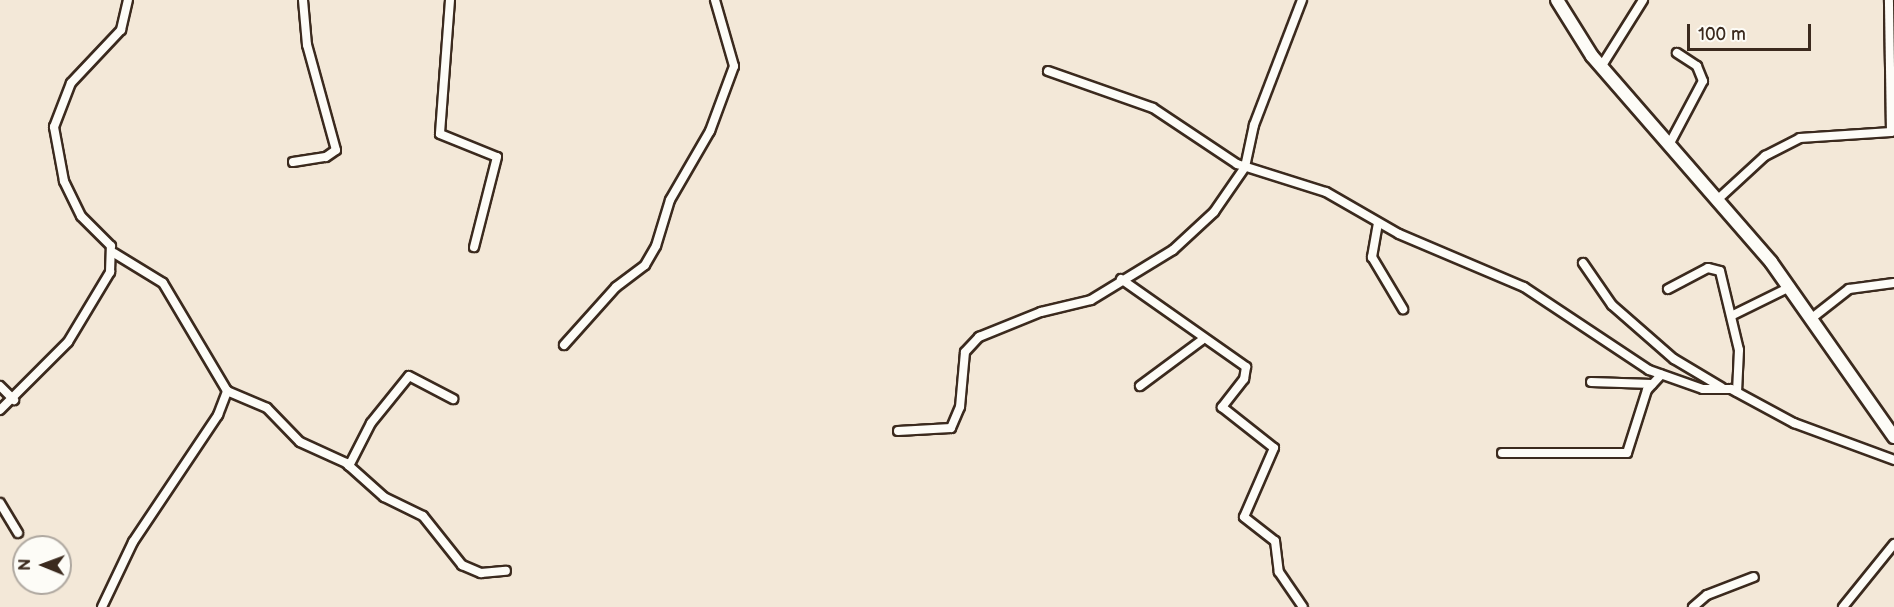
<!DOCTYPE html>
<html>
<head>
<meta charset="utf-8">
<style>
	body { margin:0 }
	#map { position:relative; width:1894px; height:607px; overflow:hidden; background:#f3e8d8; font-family:"Balsamiq Sans",sans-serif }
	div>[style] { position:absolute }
	.roads { filter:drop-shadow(2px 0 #3b2a1e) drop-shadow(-2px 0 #3b2a1e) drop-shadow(0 2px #3b2a1e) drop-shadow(0 -2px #3b2a1e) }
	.street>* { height:8px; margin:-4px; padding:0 4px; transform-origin:4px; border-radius:4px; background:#fdfcf7 }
	.secondary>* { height:12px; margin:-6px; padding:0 6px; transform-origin:6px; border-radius:6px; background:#fdfcf7 }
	span { translate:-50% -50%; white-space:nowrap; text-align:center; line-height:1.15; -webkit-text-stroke:6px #fdfcf7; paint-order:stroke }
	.north { position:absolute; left:12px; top:535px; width:60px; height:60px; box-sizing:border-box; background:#fdfcf7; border:2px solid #afa8a0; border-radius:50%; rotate:271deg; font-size:16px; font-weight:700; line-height:24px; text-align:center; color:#3b2a1e }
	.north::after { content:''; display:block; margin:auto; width:21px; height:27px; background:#3b2a1e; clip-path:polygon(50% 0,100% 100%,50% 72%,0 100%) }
	.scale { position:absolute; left:1687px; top:24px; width:124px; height:27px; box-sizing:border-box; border:3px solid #3b2a1e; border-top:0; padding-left:8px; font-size:18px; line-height:21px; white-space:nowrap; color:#3b2a1e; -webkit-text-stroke:4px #fdfcf7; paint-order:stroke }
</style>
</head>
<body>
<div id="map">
	<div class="roads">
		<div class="street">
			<div style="left:450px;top:0;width:134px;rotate:94.3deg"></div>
			<div style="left:440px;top:134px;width:61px;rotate:22deg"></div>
			<div style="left:497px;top:157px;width:93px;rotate:104.3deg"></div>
			<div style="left:1601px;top:67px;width:79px;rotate:-57.9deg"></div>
			<div style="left:1048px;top:71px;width:111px;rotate:19.4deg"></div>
			<div style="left:1153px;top:108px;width:101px;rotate:33.7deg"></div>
			<div style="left:1237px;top:164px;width:93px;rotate:17.5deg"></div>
			<div style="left:1326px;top:192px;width:84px;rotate:29.9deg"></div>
			<div style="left:1399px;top:234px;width:136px;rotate:23deg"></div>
			<div style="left:1524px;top:287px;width:150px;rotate:33.6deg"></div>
			<div style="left:1649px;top:370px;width:57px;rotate:19.4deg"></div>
			<div style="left:1703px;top:389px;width:28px"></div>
			<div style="left:1731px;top:389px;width:72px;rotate:28.4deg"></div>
			<div style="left:1794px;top:423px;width:107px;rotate:20.3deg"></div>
			<div style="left:1670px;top:143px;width:70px;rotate:-62deg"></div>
			<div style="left:1703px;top:81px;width:16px;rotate:-112deg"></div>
			<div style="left:1697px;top:66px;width:24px;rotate:-147deg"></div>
			<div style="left:293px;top:162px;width:33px;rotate:-9deg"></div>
			<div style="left:326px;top:157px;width:12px;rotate:-35deg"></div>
			<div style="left:336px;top:150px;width:109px;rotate:-105.4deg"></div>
			<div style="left:307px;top:45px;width:45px;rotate:-95.1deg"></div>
			<div style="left:1716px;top:201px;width:67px;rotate:-42.6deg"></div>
			<div style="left:1765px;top:156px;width:39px;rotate:-27deg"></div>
			<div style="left:1800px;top:138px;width:91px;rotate:-3.8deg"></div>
			<div style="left:1891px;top:132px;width:132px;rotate:-90.9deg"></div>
			<div style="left:1378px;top:223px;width:35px;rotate:100deg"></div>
			<div style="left:1372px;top:257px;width:61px;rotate:59.2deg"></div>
			<div style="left:114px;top:253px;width:57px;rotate:31.5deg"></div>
			<div style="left:163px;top:283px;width:126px;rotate:59.3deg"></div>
			<div style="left:227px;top:391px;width:43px;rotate:23deg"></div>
			<div style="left:267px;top:408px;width:47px;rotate:45.9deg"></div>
			<div style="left:300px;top:442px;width:51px;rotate:24.5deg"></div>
			<div style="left:346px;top:463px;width:51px;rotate:41.8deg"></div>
			<div style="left:384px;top:497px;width:43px;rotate:26deg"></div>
			<div style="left:423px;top:516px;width:63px;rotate:51.5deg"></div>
			<div style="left:462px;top:565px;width:21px;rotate:23deg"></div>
			<div style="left:481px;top:573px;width:25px;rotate:-5deg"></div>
			<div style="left:1583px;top:263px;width:51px;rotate:55.4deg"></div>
			<div style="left:1612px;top:305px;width:82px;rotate:41.1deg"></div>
			<div style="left:1674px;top:359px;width:55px;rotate:30.8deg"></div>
			<div style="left:1121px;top:279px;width:153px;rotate:35.1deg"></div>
			<div style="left:1246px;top:367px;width:12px;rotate:99deg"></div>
			<div style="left:1244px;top:379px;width:36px;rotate:128deg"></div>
			<div style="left:1222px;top:407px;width:66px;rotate:38.3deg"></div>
			<div style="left:1274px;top:448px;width:75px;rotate:113.5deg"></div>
			<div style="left:1244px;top:517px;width:39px;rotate:38deg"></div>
			<div style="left:1275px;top:541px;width:31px;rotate:83deg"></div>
			<div style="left:1279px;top:572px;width:42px;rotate:55.6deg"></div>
			<div style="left:1668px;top:289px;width:45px;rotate:-27.7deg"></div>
			<div style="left:1708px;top:268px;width:12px;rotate:14deg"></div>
			<div style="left:1720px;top:271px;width:81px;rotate:76.5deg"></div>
			<div style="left:1739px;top:350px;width:42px;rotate:92.7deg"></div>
			<div style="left:1733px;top:315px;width:64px;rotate:-26.2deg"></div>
			<div style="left:1812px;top:318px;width:47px;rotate:-38.1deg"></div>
			<div style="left:1849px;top:289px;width:45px;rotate:-7.6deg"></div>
			<div style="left:564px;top:345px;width:78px;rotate:-48.1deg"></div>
			<div style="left:616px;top:287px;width:36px;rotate:-37deg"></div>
			<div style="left:645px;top:265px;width:22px;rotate:-60deg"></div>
			<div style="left:656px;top:246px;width:48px;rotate:-73.1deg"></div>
			<div style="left:670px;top:200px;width:80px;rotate:-59.9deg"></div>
			<div style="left:710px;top:131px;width:69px;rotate:-69.7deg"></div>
			<div style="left:734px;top:66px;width:69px;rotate:-106.1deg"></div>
			<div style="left:1591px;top:382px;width:61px;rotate:1.9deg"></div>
			<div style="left:0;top:386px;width:20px;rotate:45deg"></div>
			<div style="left:1140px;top:386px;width:77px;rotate:-36.6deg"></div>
			<div style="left:0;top:410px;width:96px;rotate:-45deg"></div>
			<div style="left:68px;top:342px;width:82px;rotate:-59deg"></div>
			<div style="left:110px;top:272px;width:26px;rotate:-88deg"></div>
			<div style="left:111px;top:246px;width:42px;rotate:-135deg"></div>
			<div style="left:81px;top:216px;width:39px;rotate:-116deg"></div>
			<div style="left:64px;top:181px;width:55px;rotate:-100.5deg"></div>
			<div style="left:54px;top:127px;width:47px;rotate:-68.9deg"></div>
			<div style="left:71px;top:83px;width:73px;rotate:-46.7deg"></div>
			<div style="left:121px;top:30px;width:31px;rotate:-77deg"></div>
			<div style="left:898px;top:431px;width:53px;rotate:-3.2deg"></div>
			<div style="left:951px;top:428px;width:23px;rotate:-67deg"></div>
			<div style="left:960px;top:407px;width:55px;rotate:-84.8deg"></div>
			<div style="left:965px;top:352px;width:21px;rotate:-47deg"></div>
			<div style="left:979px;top:337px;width:67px;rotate:-22deg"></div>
			<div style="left:1041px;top:312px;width:51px;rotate:-13.5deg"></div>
			<div style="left:1091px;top:300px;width:96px;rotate:-31.4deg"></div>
			<div style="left:1173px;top:250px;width:56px;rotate:-42.8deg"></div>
			<div style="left:1214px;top:212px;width:55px;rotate:-55.4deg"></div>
			<div style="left:1245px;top:167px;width:43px;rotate:-77.9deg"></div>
			<div style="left:1254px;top:125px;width:134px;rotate:-69deg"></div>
			<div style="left:1502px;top:453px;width:125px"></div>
			<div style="left:1627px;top:453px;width:66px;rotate:-72.4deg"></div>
			<div style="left:1647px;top:390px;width:21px;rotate:-47deg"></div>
			<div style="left:349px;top:466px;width:48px;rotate:-62.9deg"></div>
			<div style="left:371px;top:423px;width:60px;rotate:-51deg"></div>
			<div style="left:409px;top:376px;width:50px;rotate:27.6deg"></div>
			<div style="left:0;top:503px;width:35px;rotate:59deg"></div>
			<div style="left:102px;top:607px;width:72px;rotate:-64.5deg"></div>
			<div style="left:133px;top:542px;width:153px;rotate:-56.2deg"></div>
			<div style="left:218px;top:415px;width:26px;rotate:-69deg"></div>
			<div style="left:1693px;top:607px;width:18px;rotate:-41deg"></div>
			<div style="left:1707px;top:595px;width:50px;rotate:-21deg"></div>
			<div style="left:1843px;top:607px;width:81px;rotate:-51deg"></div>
		</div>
		<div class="secondary">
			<div style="left:1557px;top:0;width:66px;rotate:58deg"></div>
			<div style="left:1592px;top:56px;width:273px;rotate:49deg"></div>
			<div style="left:1771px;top:262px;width:214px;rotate:54.9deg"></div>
		</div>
	</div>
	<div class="north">N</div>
	<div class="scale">100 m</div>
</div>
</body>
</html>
